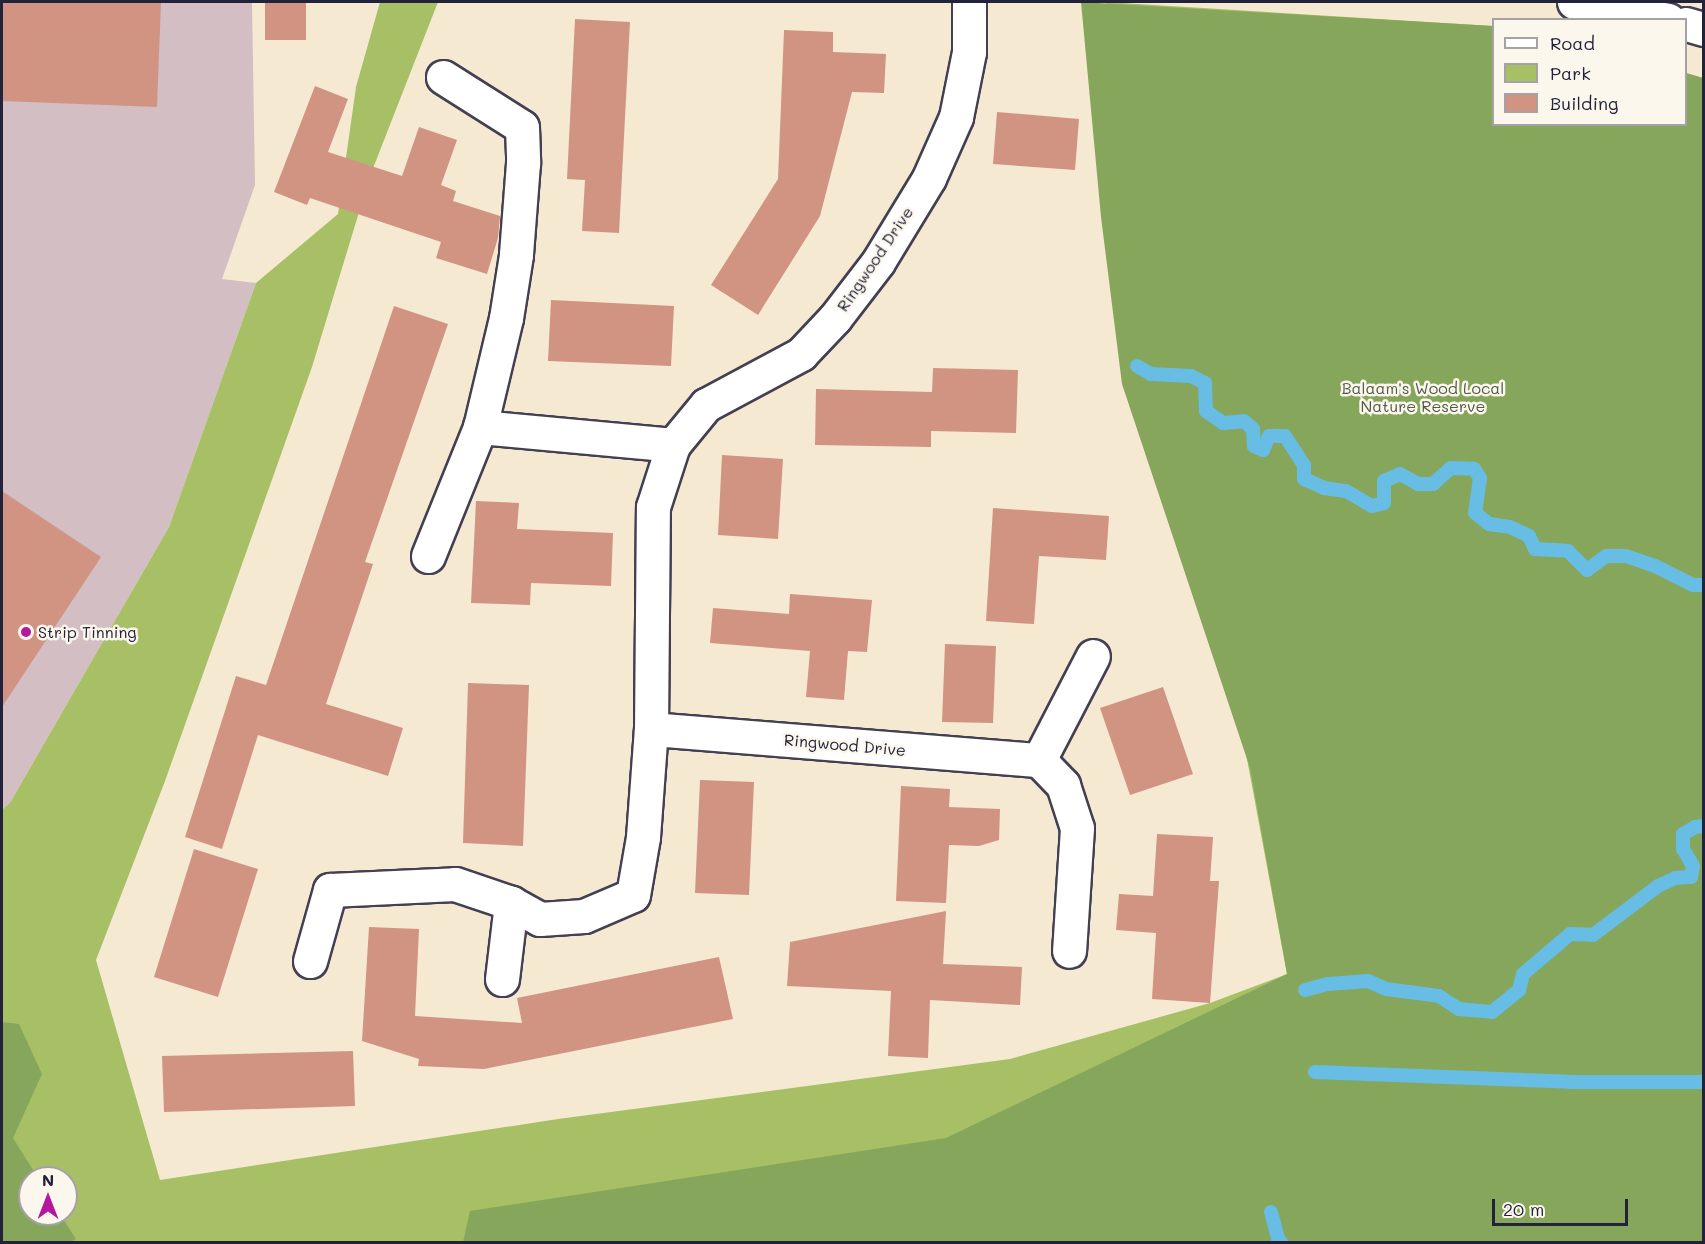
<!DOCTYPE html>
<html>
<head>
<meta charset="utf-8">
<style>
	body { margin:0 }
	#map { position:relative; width:1705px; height:1244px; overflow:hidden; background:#f6e9d2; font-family:Mali,sans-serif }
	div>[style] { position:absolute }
	.industrial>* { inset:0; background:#d2bec3 }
	.green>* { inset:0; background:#a7c066 }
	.forest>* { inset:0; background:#85a65b }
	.stream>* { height:14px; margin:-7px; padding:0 7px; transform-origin:7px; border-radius:7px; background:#67bde3 }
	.building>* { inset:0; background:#d19483 }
	.roads { filter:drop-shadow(2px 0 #424052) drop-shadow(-2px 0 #424052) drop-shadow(0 2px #424052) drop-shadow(0 -2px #424052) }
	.minor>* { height:33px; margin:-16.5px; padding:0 16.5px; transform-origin:16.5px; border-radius:16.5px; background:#fff }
	.tertiary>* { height:33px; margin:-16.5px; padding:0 16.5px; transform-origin:16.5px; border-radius:16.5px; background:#fff }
	.dots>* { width:16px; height:16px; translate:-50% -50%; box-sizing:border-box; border:3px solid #fbf7ec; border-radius:50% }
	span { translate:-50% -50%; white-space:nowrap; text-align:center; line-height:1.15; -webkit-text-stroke:5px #fbf7ec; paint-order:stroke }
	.street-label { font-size:16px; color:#22223b }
	.park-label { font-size:16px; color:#51594a }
	.poi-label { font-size:16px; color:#22223b }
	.left { translate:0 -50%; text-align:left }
	.frame { position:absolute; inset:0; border:3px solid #22223b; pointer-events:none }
	.legend { position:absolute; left:1492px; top:18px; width:195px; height:108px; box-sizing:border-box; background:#fbf7ec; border:2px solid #a4a2a5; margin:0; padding:8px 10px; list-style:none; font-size:18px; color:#22223b }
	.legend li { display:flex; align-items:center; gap:12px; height:30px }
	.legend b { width:30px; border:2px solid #a4a2a5 }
	.north { position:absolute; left:18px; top:1166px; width:60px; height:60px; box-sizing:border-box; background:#fbf7ec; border:2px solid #a4a2a5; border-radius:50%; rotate:0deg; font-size:16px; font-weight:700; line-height:24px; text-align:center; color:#22223b }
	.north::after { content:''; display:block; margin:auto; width:21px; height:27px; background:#b5179e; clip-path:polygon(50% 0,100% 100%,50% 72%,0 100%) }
	.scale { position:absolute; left:1492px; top:1199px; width:136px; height:27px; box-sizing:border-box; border:3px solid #22223b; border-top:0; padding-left:8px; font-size:18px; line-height:21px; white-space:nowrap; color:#22223b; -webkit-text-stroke:4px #fbf7ec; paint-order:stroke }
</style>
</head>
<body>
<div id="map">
	<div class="industrial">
		<div style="clip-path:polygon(2px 2px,252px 2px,255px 185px,222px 279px,256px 283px,169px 527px,11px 801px,2px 810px)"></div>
	</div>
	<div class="green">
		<div style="clip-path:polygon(evenodd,380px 2px,438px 2px,370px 176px,312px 367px,165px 781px,96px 960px,160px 1180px,558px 1119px,1010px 1059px,1210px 1003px,1287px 974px,1106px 2px,1493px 26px,1494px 124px,1686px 124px,1686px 73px,1703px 78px,1703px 1242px,2px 1242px,2px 810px,11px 801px,169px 527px,256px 283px,338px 214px,356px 87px,380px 2px,30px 1178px,66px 1178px,66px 1214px,30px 1214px,30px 1178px)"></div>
	</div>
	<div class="forest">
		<div style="clip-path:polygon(1081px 2px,1493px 26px,1494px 124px,1686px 124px,1686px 73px,1703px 78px,1703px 1242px,463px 1242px,470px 1211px,946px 1138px,1287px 974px,1250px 768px,1122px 384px,1101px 217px)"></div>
		<div style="clip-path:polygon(2px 1022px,19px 1024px,42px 1074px,13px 1138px,38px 1178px,30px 1178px,30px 1214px,60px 1214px,76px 1239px,71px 1242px,2px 1242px)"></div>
	</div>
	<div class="stream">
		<div style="left:1137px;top:366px;width:16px;rotate:30deg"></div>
		<div style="left:1151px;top:374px;width:40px;rotate:2.9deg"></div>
		<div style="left:1191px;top:376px;width:16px;rotate:27deg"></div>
		<div style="left:1205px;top:383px;width:28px;rotate:88deg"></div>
		<div style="left:1206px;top:411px;width:21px;rotate:35deg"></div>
		<div style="left:1223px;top:423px;width:21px;rotate:-5deg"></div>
		<div style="left:1244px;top:421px;width:12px;rotate:42deg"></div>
		<div style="left:1253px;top:429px;width:17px;rotate:87deg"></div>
		<div style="left:1254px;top:446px;width:10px;rotate:24deg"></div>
		<div style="left:1263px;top:450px;width:15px;rotate:-67deg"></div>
		<div style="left:1269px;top:436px;width:16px"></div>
		<div style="left:1285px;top:436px;width:35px;rotate:57deg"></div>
		<div style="left:1304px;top:465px;width:14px;rotate:90deg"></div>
		<div style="left:1304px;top:479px;width:22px;rotate:24deg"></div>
		<div style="left:1324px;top:488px;width:22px;rotate:8deg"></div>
		<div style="left:1346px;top:491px;width:30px;rotate:30deg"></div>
		<div style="left:1372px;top:506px;width:12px;rotate:-14deg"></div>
		<div style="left:1384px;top:503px;width:22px;rotate:-90deg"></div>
		<div style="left:1384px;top:481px;width:17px;rotate:-24deg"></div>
		<div style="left:1400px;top:474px;width:21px;rotate:29deg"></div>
		<div style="left:1418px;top:484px;width:15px"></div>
		<div style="left:1433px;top:484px;width:24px;rotate:-42deg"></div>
		<div style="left:1451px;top:468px;width:23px;rotate:2deg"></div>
		<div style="left:1474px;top:469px;width:11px;rotate:56deg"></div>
		<div style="left:1480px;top:478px;width:35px;rotate:98deg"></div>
		<div style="left:1475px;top:513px;width:18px;rotate:38deg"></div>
		<div style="left:1489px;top:524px;width:21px;rotate:8deg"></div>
		<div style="left:1510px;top:527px;width:21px;rotate:25deg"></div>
		<div style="left:1529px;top:536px;width:14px;rotate:65deg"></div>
		<div style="left:1535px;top:549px;width:33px;rotate:3deg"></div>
		<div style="left:1568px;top:551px;width:27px;rotate:45deg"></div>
		<div style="left:1587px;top:570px;width:24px;rotate:-36deg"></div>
		<div style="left:1606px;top:556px;width:20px"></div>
		<div style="left:1626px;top:556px;width:31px;rotate:19deg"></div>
		<div style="left:1655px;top:566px;width:42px;rotate:26.6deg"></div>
		<div style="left:1693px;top:585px;width:11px"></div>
		<div style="left:1305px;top:990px;width:24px;rotate:-15deg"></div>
		<div style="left:1328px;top:984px;width:40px;rotate:-4.3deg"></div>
		<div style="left:1368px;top:981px;width:20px;rotate:24deg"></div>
		<div style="left:1386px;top:989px;width:53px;rotate:7.5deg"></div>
		<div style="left:1439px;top:996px;width:24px;rotate:33deg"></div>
		<div style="left:1459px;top:1009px;width:33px;rotate:5deg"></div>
		<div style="left:1492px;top:1012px;width:35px;rotate:-39deg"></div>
		<div style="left:1519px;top:990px;width:16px;rotate:-76deg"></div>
		<div style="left:1523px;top:974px;width:62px;rotate:-40.4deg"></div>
		<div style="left:1570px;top:934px;width:23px;rotate:2deg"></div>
		<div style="left:1593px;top:935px;width:81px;rotate:-37deg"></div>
		<div style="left:1658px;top:886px;width:19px;rotate:-25deg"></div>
		<div style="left:1675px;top:878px;width:16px;rotate:-4deg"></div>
		<div style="left:1691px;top:877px;width:11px;rotate:-80deg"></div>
		<div style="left:1693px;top:866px;width:20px;rotate:-120deg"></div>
		<div style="left:1683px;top:849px;width:15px;rotate:-90deg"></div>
		<div style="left:1683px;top:834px;width:14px;rotate:-30deg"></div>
		<div style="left:1695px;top:827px;width:9px;rotate:-6deg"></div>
		<div style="left:1315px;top:1072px;width:255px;rotate:2.2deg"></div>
		<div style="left:1570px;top:1082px;width:134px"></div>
		<div style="left:1271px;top:1212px;width:28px;rotate:75deg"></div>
		<div style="left:1278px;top:1239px;width:4px;rotate:45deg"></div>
	</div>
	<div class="building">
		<div style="clip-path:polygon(2px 2px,161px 2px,157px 107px,2px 101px)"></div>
		<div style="clip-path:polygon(265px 2px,306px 2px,306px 40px,265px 40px)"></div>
		<div style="clip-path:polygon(575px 19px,630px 22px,619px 233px,582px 231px,585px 180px,567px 179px)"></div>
		<div style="clip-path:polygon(784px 30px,833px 32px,833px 52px,886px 54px,884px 93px,852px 92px,820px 216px,758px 315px,711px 285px,778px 179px)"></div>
		<div style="clip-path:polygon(315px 86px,348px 99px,328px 152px,402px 176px,419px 127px,457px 140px,441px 185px,456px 191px,453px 201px,500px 216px,498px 238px,487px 274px,436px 258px,441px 242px,310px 198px,307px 205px,274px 192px)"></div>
		<div style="clip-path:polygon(997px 112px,1079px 119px,1075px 170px,993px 164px)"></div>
		<div style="clip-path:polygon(551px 300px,674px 306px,671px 366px,548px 361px)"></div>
		<div style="clip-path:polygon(394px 306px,448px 324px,365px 562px,373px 564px,326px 704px,403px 728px,388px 776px,258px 735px,222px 849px,185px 837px,236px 676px,266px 685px)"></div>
		<div style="clip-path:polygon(933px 368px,1018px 370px,1016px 433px,931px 431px,931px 447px,815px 445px,816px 389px,932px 392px)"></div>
		<div style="clip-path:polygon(722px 455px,783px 459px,778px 539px,718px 535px)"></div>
		<div style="clip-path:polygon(2px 491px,101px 557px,2px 707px)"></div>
		<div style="clip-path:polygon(476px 501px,519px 503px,517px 529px,613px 533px,611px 586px,531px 583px,530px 605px,471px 603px)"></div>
		<div style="clip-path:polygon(993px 508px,1109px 516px,1106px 560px,1039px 556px,1034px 624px,986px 621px)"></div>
		<div style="clip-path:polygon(790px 594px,872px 600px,867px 652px,848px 651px,844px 700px,806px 697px,810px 651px,710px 643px,713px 608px,789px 614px)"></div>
		<div style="clip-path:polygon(945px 644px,996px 646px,993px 723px,942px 722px)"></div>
		<div style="clip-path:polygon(468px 683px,529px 685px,523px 846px,463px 843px)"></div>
		<div style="clip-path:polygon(1163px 687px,1193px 774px,1130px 795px,1100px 708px)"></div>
		<div style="clip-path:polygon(700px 780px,754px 782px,749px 895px,695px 893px)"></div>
		<div style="clip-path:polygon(901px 786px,950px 789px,949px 807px,1000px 809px,999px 840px,979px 846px,949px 845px,946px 903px,896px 901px)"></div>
		<div style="clip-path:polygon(1157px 834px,1213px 837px,1210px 881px,1219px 881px,1210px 1003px,1152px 999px,1156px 933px,1116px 930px,1119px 894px,1153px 896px)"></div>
		<div style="clip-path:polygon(194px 849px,258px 869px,218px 997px,154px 977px)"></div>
		<div style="clip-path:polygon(946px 911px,943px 964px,1022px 967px,1020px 1005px,930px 1000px,928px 1058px,888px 1056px,891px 991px,787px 986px,790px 942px)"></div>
		<div style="clip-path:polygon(369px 927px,419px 929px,415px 1016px,522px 1023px,517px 998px,719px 957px,733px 1019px,484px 1069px,418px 1066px,419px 1059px,362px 1041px)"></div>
		<div style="clip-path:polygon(353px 1051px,355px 1106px,164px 1112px,162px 1056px)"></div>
	</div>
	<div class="roads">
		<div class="minor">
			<div style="left:443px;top:77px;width:93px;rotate:32.3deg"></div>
			<div style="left:522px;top:127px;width:36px;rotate:88deg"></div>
			<div style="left:523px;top:163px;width:92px;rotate:94.4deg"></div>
			<div style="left:516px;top:255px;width:64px;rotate:99deg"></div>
			<div style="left:506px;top:318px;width:112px;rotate:103.4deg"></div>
			<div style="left:428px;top:556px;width:139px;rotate:-68deg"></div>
			<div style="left:480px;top:427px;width:194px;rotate:5.3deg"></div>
			<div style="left:651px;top:729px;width:389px;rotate:4.6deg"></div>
			<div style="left:1039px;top:760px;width:35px;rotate:46deg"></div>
			<div style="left:1063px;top:785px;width:45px;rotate:72deg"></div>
			<div style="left:1077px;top:828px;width:123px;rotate:93.7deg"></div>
			<div style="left:1039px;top:760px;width:117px;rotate:-62.6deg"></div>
			<div style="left:310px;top:961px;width:74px;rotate:-74.3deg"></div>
			<div style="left:330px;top:890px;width:125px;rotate:-2.7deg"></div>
			<div style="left:455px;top:884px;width:59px;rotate:18.7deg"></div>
			<div style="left:511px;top:903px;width:33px;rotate:29deg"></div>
			<div style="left:540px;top:919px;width:44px;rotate:-3.9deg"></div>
			<div style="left:584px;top:916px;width:53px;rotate:-23.2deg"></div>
			<div style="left:633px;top:895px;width:59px;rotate:-80.2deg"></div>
			<div style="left:643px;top:837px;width:108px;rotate:-85.8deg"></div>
			<div style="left:651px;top:729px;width:222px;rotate:-89.5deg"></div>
			<div style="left:653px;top:507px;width:65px;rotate:-72.1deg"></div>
			<div style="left:673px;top:445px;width:52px;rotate:-50.5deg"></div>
			<div style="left:706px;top:405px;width:108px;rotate:-28.2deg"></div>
			<div style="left:801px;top:354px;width:50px;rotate:-46.6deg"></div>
			<div style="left:835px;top:318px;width:71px;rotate:-52.5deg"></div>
			<div style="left:878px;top:262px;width:98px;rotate:-58.7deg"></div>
			<div style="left:929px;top:178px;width:67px;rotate:-66.1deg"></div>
			<div style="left:956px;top:117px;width:66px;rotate:-78.7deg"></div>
			<div style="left:969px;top:52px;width:50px;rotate:-90deg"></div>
			<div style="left:502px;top:979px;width:77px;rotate:-83.2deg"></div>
		</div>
		<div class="tertiary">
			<div style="left:1574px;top:2px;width:96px;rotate:10.8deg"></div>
			<div style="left:1686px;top:24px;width:19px;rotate:16deg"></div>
		</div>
	</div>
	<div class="dots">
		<div style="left:26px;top:632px;background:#b5179e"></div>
	</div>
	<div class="street-label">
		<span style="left:875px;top:259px;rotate:-56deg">Ringwood Drive</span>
		<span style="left:845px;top:745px;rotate:5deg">Ringwood Drive</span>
	</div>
	<div class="park-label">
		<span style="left:1423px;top:397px">Balaam's Wood Local<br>Nature Reserve</span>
	</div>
	<div class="poi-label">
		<span class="left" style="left:38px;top:632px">Strip Tinning</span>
	</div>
	<div class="frame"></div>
	<ul class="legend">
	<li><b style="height:8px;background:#fff"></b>Road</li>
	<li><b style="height:16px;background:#a7c066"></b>Park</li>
	<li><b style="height:16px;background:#d19483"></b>Building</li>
	</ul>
	<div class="north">N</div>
	<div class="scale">20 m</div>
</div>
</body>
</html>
